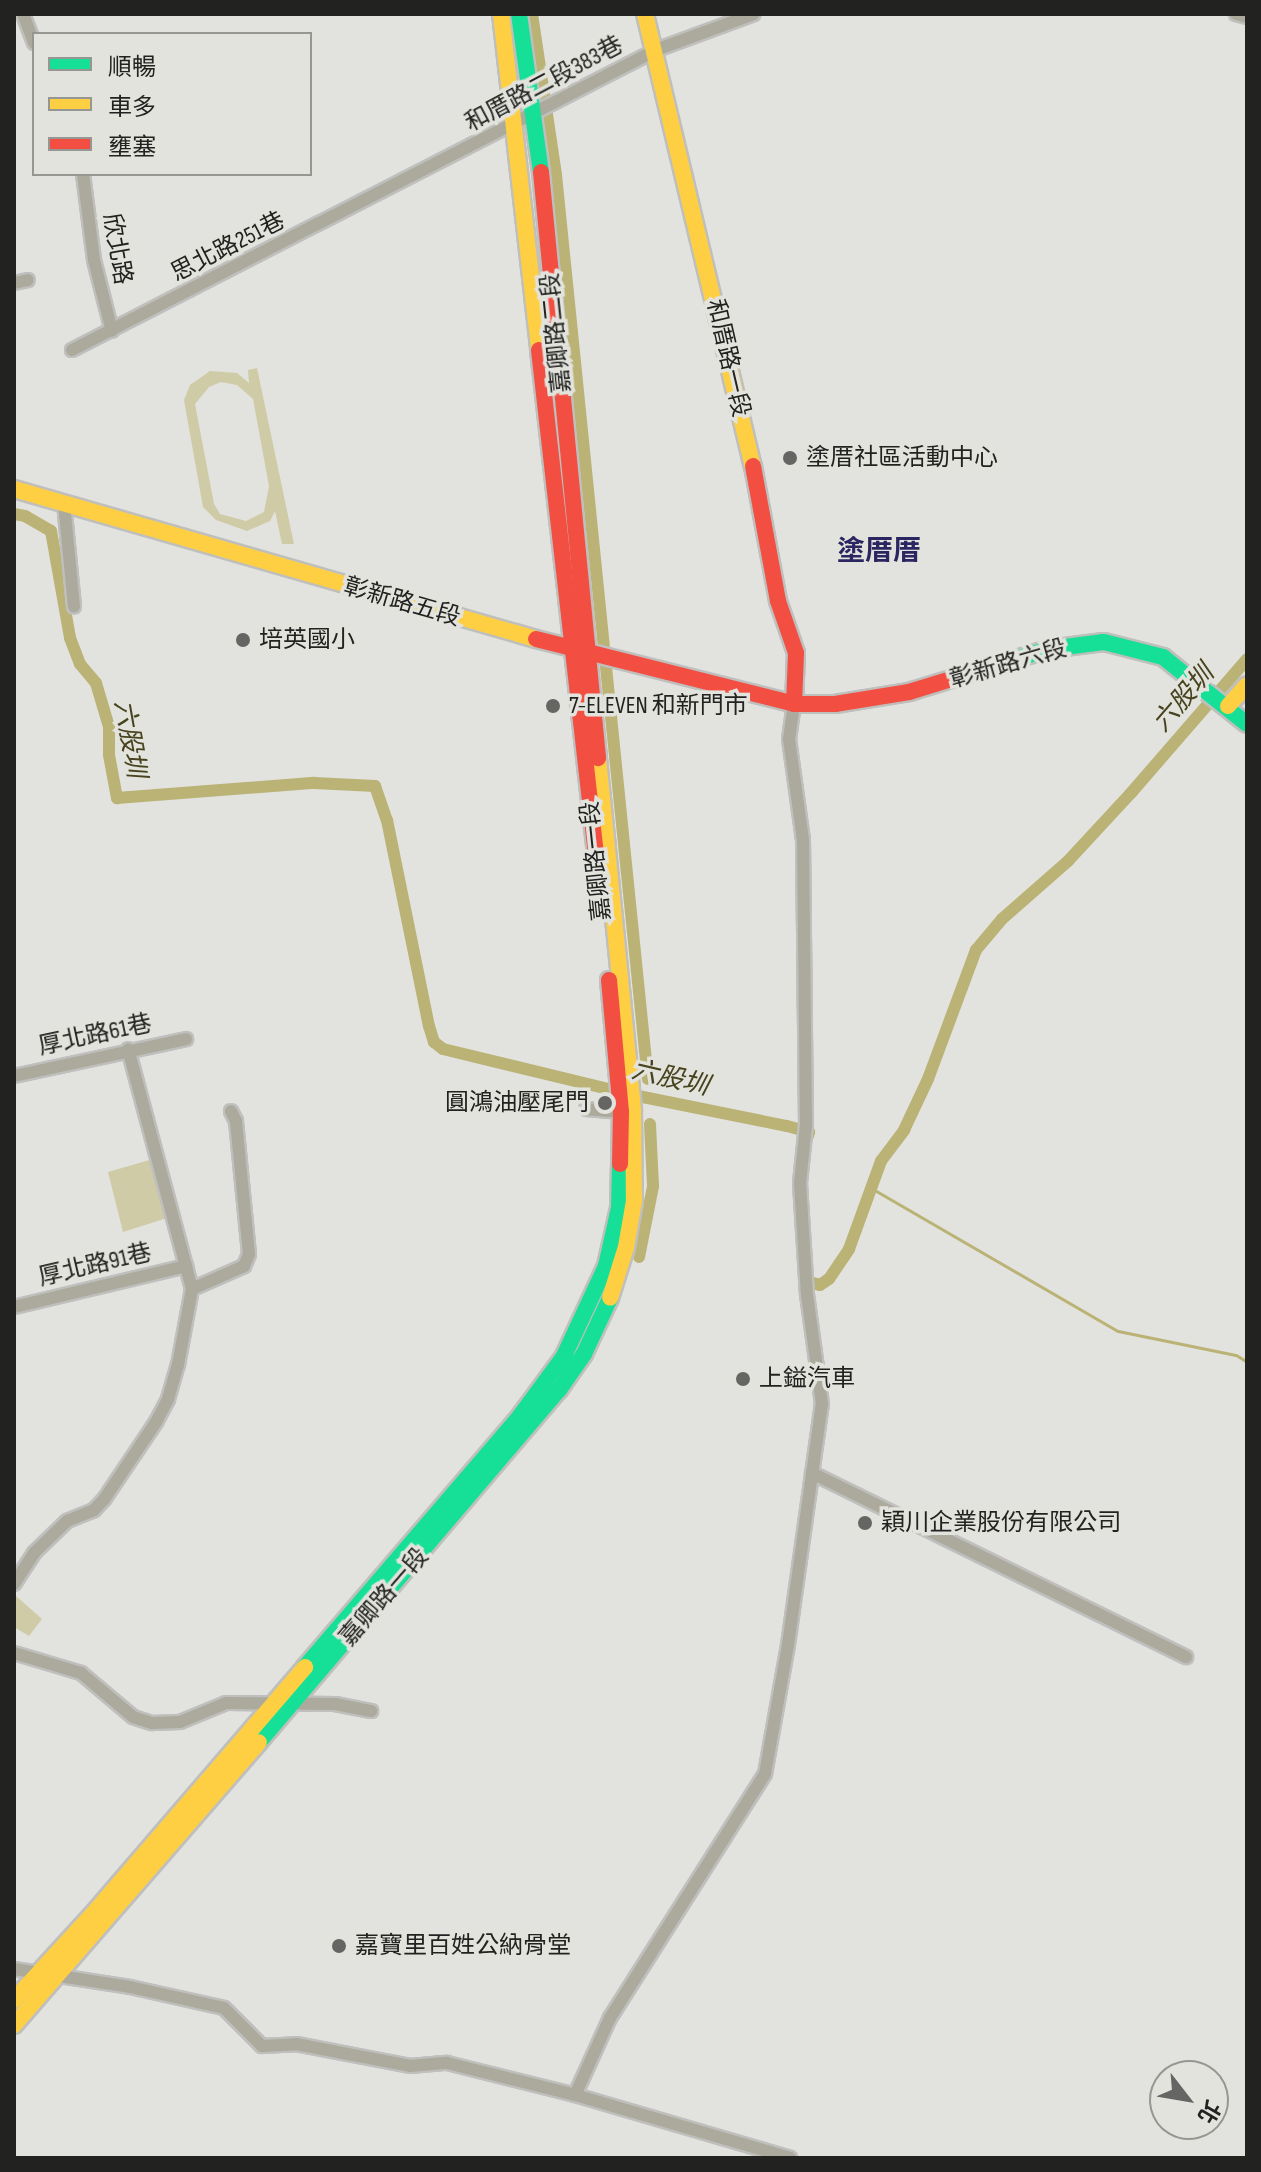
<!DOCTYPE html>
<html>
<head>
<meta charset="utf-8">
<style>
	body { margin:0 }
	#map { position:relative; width:1261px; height:2172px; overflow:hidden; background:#e2e2df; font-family:"Sofia Sans Condensed","Noto Sans TC",sans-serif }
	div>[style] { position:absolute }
	.green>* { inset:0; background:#cfcba6 }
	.stream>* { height:3px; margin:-1.5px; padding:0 1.5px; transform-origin:1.5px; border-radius:1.5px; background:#bab375 }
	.canal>* { height:12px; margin:-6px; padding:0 6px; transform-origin:6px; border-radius:6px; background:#bab375 }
	.roads { filter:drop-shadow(2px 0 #bfbfbd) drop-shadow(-2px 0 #bfbfbd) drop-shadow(0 2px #bfbfbd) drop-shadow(0 -2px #bfbfbd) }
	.street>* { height:12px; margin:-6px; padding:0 6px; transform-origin:6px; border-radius:6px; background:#abaa9c }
	.fast>* { height:16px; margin:-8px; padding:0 8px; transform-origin:8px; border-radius:8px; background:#16e098 }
	.slow>* { height:16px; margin:-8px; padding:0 8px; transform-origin:8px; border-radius:8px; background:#ffcf43 }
	.jam>* { height:16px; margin:-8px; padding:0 8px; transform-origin:8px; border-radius:8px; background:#f24e42 }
	.dots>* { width:22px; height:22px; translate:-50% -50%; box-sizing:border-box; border:4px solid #e3e3de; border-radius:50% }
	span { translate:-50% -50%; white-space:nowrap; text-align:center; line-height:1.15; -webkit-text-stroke:7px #e3e3de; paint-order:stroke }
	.street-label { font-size:24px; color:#222220 }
	.poi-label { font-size:24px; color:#222220 }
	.left { translate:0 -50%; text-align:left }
	.right { translate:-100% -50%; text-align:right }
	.water-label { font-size:26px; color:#47431e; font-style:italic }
	.quarter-label { font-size:28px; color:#2b2661; font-weight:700 }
	.frame { position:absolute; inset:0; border:16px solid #222220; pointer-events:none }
	.legend { position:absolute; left:32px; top:32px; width:280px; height:144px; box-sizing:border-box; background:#e3e3de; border:2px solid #969692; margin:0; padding:10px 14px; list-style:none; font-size:24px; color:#222220 }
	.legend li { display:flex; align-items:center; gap:16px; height:40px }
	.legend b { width:40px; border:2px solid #969692 }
	.north { position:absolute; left:1149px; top:2060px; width:80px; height:80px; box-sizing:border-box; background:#e3e3de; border:2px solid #969692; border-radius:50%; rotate:121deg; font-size:22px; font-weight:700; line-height:32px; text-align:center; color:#222220 }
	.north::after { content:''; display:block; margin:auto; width:28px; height:36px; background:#656563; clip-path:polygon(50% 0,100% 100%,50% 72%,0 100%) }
</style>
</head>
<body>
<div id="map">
	<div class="green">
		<div style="clip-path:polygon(evenodd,257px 368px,294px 544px,282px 544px,275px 511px,270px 521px,247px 531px,216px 520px,203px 507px,184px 400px,190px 385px,210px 371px,237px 373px,249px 383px,248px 370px,257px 368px,221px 382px,237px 385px,253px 399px,269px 486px,264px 512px,246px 521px,220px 514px,214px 504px,195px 404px,209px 387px,221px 382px)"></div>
		<div style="clip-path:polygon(153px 1159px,167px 1218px,123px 1232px,108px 1172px)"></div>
		<div style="clip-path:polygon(16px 1596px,42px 1619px,29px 1636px,14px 1627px)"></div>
	</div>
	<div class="stream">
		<div style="left:871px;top:1188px;width:285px;rotate:30.1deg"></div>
		<div style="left:1118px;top:1331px;width:120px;rotate:11.5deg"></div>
		<div style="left:1236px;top:1355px;width:13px;rotate:32deg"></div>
	</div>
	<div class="canal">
		<div style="left:532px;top:14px;width:163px;rotate:81.5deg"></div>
		<div style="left:556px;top:175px;width:473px;rotate:84.2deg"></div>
		<div style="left:14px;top:514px;width:11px;rotate:10deg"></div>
		<div style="left:25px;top:516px;width:30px;rotate:30deg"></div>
		<div style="left:51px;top:531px;width:109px;rotate:79.9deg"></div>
		<div style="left:70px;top:638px;width:28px;rotate:69deg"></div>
		<div style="left:80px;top:664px;width:25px;rotate:50deg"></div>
		<div style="left:96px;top:683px;width:46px;rotate:73.5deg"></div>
		<div style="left:109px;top:727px;width:28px;rotate:90deg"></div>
		<div style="left:109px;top:755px;width:44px;rotate:79.5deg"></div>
		<div style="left:117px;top:798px;width:198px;rotate:-4.4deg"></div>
		<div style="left:314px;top:783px;width:61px;rotate:2.8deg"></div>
		<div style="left:375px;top:786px;width:36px;rotate:71deg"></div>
		<div style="left:387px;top:820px;width:210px;rotate:78.5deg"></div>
		<div style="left:429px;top:1026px;width:17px;rotate:73deg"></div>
		<div style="left:434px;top:1042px;width:11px;rotate:38deg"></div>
		<div style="left:443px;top:1049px;width:201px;rotate:13.6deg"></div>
		<div style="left:638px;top:1096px;width:152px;rotate:11.4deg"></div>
		<div style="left:787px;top:1126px;width:23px;rotate:15deg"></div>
		<div style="left:809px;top:1132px;width:4px;rotate:104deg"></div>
		<div style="left:606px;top:667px;width:414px;rotate:84.2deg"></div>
		<div style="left:639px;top:1257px;width:72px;rotate:-78.8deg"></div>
		<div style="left:653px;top:1186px;width:62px;rotate:-92.8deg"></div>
		<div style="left:803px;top:1269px;width:15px;rotate:62deg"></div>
		<div style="left:810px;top:1282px;width:10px;rotate:17deg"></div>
		<div style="left:820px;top:1285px;width:11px;rotate:-34deg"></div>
		<div style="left:829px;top:1279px;width:36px;rotate:-56deg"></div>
		<div style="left:849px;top:1249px;width:94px;rotate:-70deg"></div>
		<div style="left:881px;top:1161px;width:39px;rotate:-53deg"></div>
		<div style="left:904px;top:1130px;width:56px;rotate:-64.8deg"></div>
		<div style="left:928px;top:1079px;width:138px;rotate:-69.6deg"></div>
		<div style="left:976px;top:950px;width:40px;rotate:-50deg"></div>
		<div style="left:1002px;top:919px;width:88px;rotate:-41.3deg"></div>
		<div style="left:1068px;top:861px;width:93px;rotate:-47.2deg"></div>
		<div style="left:1131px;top:793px;width:177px;rotate:-49.1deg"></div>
	</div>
	<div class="roads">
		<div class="street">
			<div style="left:23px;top:14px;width:31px;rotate:69deg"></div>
			<div style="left:1236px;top:14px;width:11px;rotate:15deg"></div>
			<div style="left:83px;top:174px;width:87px;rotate:82.7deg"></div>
			<div style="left:94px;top:260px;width:73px;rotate:75.8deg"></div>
			<div style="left:14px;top:283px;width:14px;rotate:-12deg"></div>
			<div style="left:72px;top:350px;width:657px;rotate:-27.19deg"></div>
			<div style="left:656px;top:50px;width:104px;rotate:-20.2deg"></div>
			<div style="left:64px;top:503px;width:104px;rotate:84.5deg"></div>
			<div style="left:14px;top:1076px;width:176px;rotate:-12.1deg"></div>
			<div style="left:586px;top:1109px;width:35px;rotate:5deg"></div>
			<div style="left:192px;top:1289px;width:57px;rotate:-23.9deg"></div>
			<div style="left:244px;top:1266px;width:13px;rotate:-67deg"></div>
			<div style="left:249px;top:1254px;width:134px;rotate:-95.6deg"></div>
			<div style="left:236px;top:1121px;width:11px;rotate:-117deg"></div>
			<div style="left:14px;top:1307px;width:177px;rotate:-13.4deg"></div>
			<div style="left:812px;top:1473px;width:417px;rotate:26.2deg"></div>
			<div style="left:14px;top:1584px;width:38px;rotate:-57deg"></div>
			<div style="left:35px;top:1552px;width:45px;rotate:-44.1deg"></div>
			<div style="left:67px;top:1521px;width:29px;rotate:-22deg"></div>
			<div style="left:94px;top:1510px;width:16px;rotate:-47deg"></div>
			<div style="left:105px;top:1498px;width:92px;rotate:-56.1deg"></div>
			<div style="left:156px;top:1422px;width:26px;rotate:-62deg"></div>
			<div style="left:168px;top:1399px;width:35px;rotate:-74deg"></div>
			<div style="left:178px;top:1365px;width:77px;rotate:-79.6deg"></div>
			<div style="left:192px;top:1289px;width:248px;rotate:-104.9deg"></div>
			<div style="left:14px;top:1653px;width:70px;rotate:16.6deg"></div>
			<div style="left:81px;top:1673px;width:68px;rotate:40.2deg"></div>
			<div style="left:133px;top:1717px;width:20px;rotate:18deg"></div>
			<div style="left:152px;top:1723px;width:28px;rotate:-2deg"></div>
			<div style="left:180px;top:1722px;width:50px;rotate:-22.4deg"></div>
			<div style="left:226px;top:1703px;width:109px;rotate:0.5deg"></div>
			<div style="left:335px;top:1704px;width:37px;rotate:11deg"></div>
			<div style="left:14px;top:1969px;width:117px;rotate:8.8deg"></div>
			<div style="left:130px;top:1987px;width:96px;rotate:12.6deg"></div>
			<div style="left:224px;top:2008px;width:54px;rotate:45deg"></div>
			<div style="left:262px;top:2046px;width:34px;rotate:-3deg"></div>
			<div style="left:296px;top:2044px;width:116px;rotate:10.9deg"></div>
			<div style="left:410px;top:2066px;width:37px;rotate:-5deg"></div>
			<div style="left:447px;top:2063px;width:132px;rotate:14deg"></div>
			<div style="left:575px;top:2095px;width:224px;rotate:16.3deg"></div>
			<div style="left:575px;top:2095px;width:85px;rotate:-65.6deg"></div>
			<div style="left:610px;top:2018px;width:289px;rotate:-57.6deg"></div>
			<div style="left:765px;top:1774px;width:131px;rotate:-79.9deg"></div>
			<div style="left:788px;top:1645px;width:243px;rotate:-82deg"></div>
			<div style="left:822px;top:1404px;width:110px;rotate:-97.8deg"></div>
			<div style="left:807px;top:1295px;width:112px;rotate:-93.6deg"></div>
			<div style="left:800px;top:1183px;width:58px;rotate:-84.1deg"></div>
			<div style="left:806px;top:1125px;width:285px;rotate:-90.6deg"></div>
			<div style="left:803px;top:840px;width:102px;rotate:-97.9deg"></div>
			<div style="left:789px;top:739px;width:35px;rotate:-82deg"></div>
		</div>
		<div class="fast">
			<div style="left:519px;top:14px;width:160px;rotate:82.1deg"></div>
			<div style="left:961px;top:676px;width:92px;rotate:-17.1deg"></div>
			<div style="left:1049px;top:649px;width:55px;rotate:-7.3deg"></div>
			<div style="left:1104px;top:642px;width:61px;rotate:14.3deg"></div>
			<div style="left:1163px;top:657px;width:107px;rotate:38.6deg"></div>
			<div style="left:305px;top:1667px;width:330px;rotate:-49.4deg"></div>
			<div style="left:520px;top:1416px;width:74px;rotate:-53.7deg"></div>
			<div style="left:564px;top:1356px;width:99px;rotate:-65deg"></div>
			<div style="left:606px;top:1266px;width:59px;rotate:-77.4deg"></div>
			<div style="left:619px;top:1208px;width:44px;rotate:-88.7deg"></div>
			<div style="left:259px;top:1742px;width:462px;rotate:-49.6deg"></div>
			<div style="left:559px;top:1390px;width:44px;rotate:-55.2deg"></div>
			<div style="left:584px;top:1354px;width:62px;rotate:-65.1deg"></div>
		</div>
		<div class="slow">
			<div style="left:501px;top:14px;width:338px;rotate:83.5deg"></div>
			<div style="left:645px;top:14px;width:465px;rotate:76.6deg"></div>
			<div style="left:14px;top:489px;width:543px;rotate:16.03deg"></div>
			<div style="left:1228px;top:706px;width:28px;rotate:-48deg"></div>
			<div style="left:598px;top:758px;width:355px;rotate:84.3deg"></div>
			<div style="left:633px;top:1111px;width:90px;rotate:89.4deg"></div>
			<div style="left:634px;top:1201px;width:47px;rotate:99.9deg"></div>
			<div style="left:626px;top:1247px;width:53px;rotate:107.4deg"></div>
			<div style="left:14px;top:2000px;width:115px;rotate:-47.5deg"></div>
			<div style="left:92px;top:1915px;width:327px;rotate:-49.3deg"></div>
			<div style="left:14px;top:2025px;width:374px;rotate:-49.1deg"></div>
		</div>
		<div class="jam">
			<div style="left:541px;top:172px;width:589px;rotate:84.44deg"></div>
			<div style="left:539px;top:350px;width:507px;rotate:83.55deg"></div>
			<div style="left:753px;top:466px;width:137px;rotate:79.5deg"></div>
			<div style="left:778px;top:601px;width:55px;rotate:70.9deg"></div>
			<div style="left:796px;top:653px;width:51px;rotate:92.2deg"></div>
			<div style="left:536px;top:639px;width:266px;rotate:14.1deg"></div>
			<div style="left:794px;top:704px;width:41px"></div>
			<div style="left:835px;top:704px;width:75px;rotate:-9.2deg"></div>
			<div style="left:909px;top:692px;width:54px;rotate:-17.1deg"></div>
			<div style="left:609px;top:980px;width:133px;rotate:84.8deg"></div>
			<div style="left:621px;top:1112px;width:52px;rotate:91.1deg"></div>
		</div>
	</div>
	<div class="dots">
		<div style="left:790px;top:458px;background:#656563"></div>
		<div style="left:243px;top:640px;background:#656563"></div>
		<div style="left:553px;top:706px;background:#656563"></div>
		<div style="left:605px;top:1103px;background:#656563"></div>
		<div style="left:743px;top:1379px;background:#656563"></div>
		<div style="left:865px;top:1523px;background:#656563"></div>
		<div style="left:339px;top:1946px;background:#656563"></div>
	</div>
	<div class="street-label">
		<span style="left:544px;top:84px;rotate:-28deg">和厝路二段383巷</span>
		<span style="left:228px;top:247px;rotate:-27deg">思北路251巷</span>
		<span style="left:117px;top:249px;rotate:80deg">欣北路</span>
		<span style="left:556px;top:333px;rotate:-96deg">嘉卿路二段</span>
		<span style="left:728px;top:358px;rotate:77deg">和厝路一段</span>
		<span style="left:402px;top:602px;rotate:16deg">彰新路五段</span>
		<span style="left:1008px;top:664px;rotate:-16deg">彰新路六段</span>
		<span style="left:596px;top:861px;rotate:-96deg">嘉卿路一段</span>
		<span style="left:95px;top:1035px;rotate:-12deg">厚北路61巷</span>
		<span style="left:95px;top:1265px;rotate:-13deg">厚北路91巷</span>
		<span style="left:384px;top:1597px;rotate:-49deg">嘉卿路一段</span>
	</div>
	<div class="poi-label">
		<span class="left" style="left:806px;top:458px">塗厝社區活動中心</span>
		<span class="left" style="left:259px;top:640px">培英國小</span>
		<span class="left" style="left:569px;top:706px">7-ELEVEN 和新門市</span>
		<span class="right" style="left:589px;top:1103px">圓鴻油壓尾門</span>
		<span class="left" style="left:759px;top:1379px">上鎰汽車</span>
		<span class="left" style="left:881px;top:1523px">穎川企業股份有限公司</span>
		<span class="left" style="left:355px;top:1946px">嘉寶里百姓公納骨堂</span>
	</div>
	<div class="water-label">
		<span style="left:1184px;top:699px;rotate:-49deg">六股圳</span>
		<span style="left:129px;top:739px;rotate:80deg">六股圳</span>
		<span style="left:670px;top:1079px;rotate:13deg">六股圳</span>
	</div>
	<div class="quarter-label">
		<span style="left:879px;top:552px">塗厝厝</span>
	</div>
	<div class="frame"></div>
	<ul class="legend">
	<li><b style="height:10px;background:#16e098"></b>順暢</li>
	<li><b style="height:10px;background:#ffcf43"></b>車多</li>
	<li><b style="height:10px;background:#f24e42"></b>壅塞</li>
	</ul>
	<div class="north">北</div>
</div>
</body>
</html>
